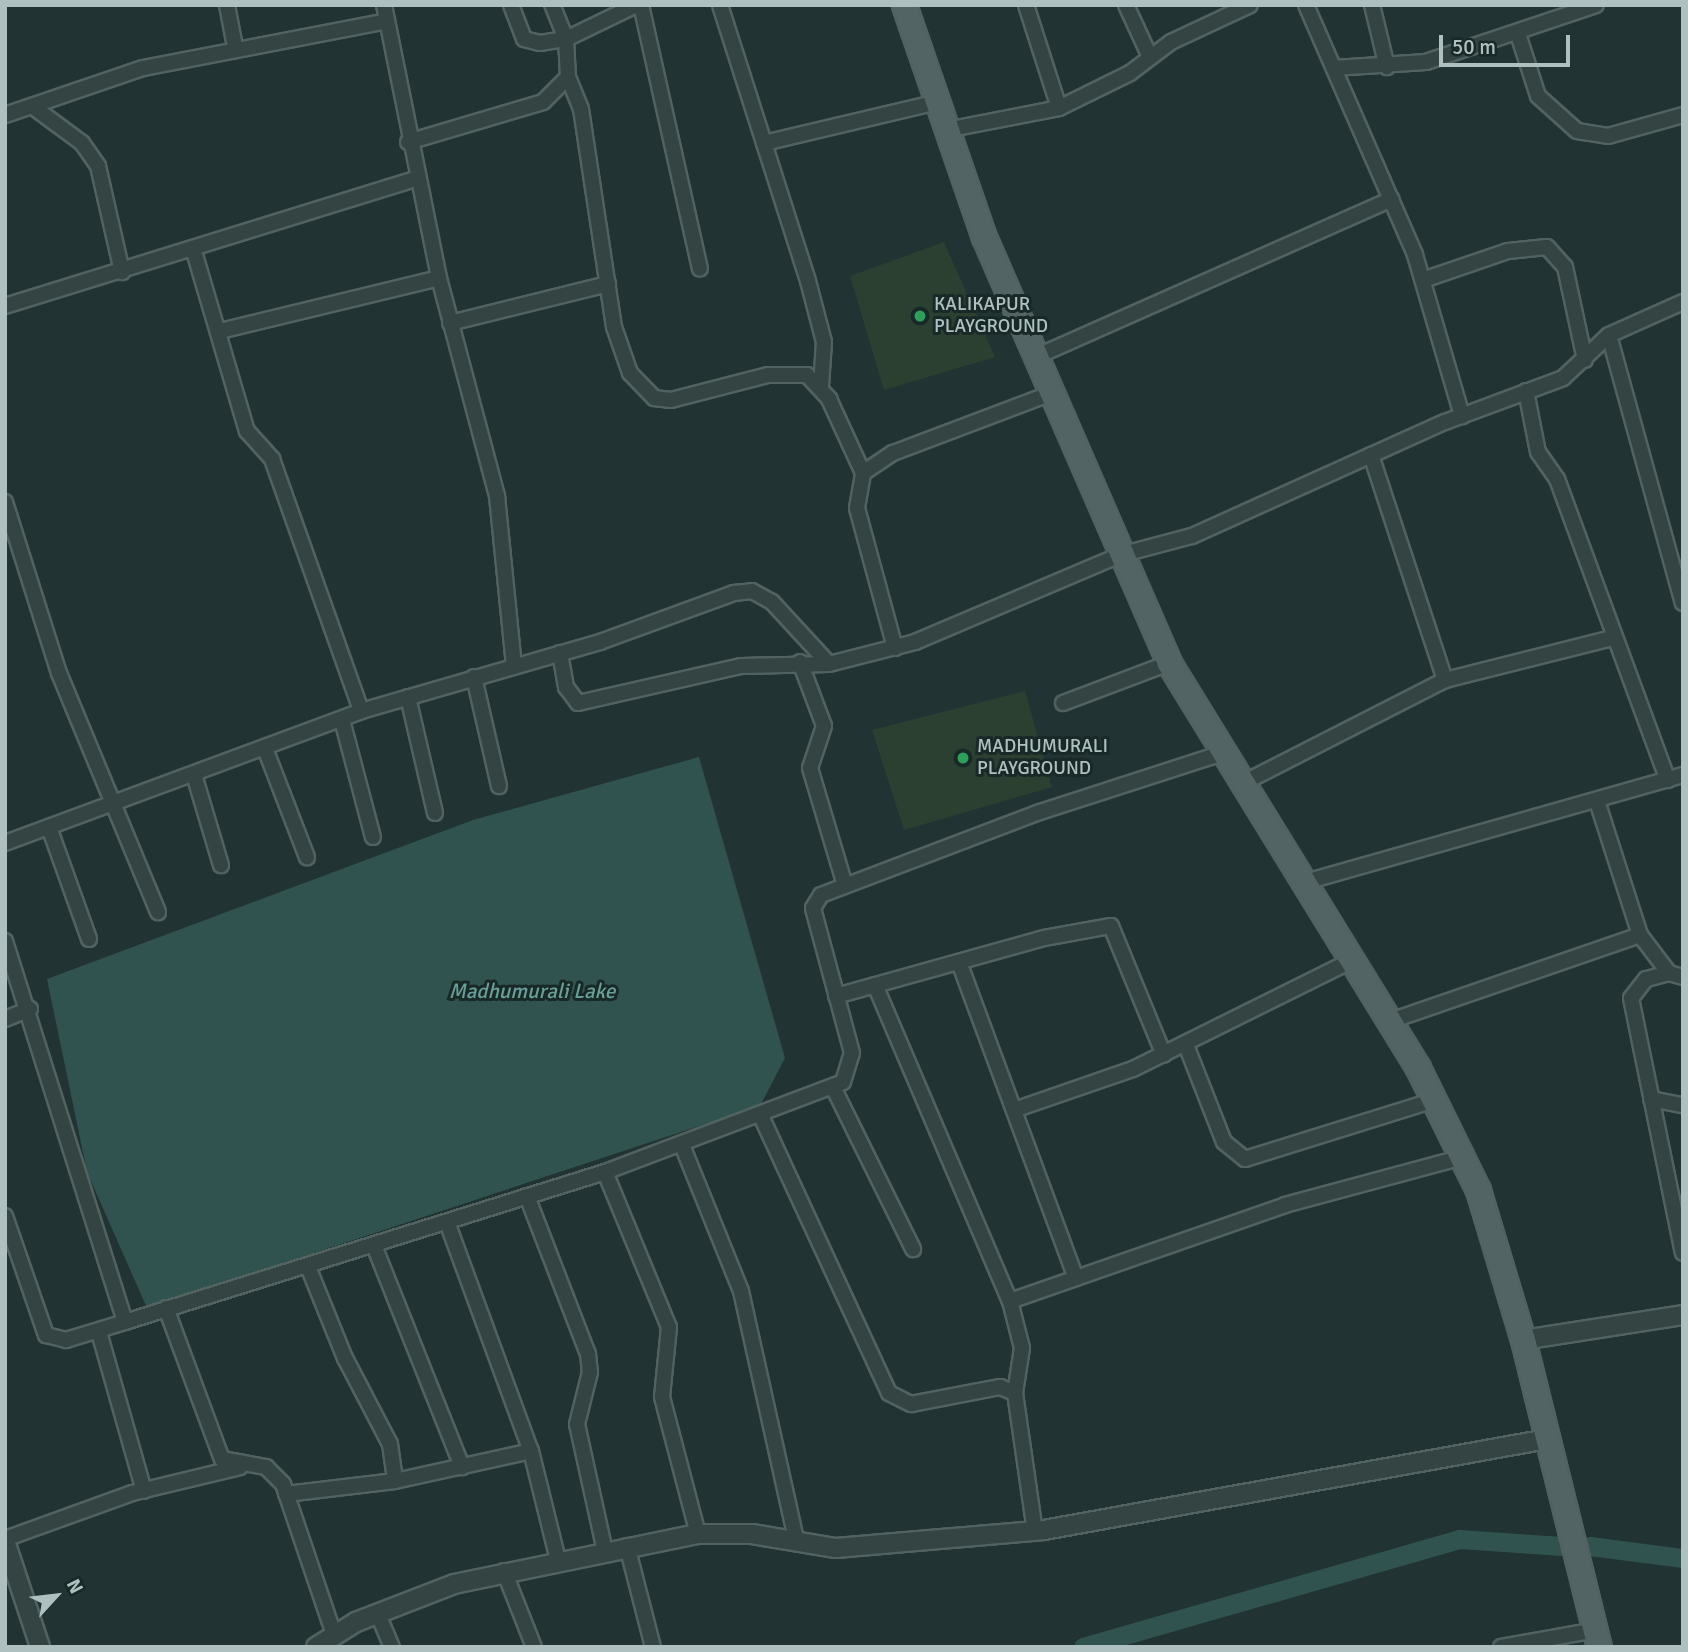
<!DOCTYPE html>
<html>
<head>
<meta charset="utf-8">
<style>
	body { margin:0 }
	#map { position:relative; width:1688px; height:1652px; overflow:hidden; background:#213332; font-family:Signika,sans-serif }
	div>[style] { position:absolute }
	.green>* { inset:0; background:#2c4032 }
	.water>* { inset:0; background:#315350 }
	.canal>* { height:19px; margin:-9.5px; padding:0 9.5px; transform-origin:9.5px; border-radius:9.5px; background:#315350 }
	.roads { filter:drop-shadow(2px 0 #516261) drop-shadow(-2px 0 #516261) drop-shadow(0 2px #516261) drop-shadow(0 -2px #516261) }
	.minor>* { height:14px; margin:-7px; padding:0 7px; transform-origin:7px; border-radius:7px; background:#344443 }
	.tertiary>* { height:18px; margin:-9px; padding:0 9px; transform-origin:9px; border-radius:9px; background:#344443 }
	.primary>* { height:23px; margin:-11.5px; padding:0 11.5px; transform-origin:11.5px; border-radius:11.5px; background:#526463 }
	.dots>* { width:19px; height:19px; translate:-50% -50%; box-sizing:border-box; border:4px solid #192927; border-radius:50% }
	span { translate:-50% -50%; white-space:nowrap; text-align:center; line-height:1.15; -webkit-text-stroke:6px #192927; paint-order:stroke }
	.poi-label { font-size:19px; color:#aec1c0 }
	.left { translate:0 -50%; text-align:left }
	.water-label { font-size:21px; color:#699e99; font-style:italic }
	.frame { position:absolute; inset:0; border:7px solid #aec1c0; pointer-events:none }
	.north { position:absolute; left:21px; top:1561px; width:70px; height:70px; -webkit-text-stroke:5px #192927; paint-order:stroke; rotate:63deg; font-size:19px; font-weight:700; line-height:28px; text-align:center; color:#aec1c0 }
	.north::after { content:''; display:block; margin:auto; width:24px; height:32px; background:#aec1c0; clip-path:polygon(50% 0,100% 100%,50% 72%,0 100%) }
	.scale { position:absolute; left:1439px; top:35px; width:131px; height:32px; box-sizing:border-box; border:4px solid #aec1c0; border-top:0; padding-left:9px; font-size:21px; line-height:24px; white-space:nowrap; color:#aec1c0; -webkit-text-stroke:5px #192927; paint-order:stroke }
</style>
</head>
<body>
<div id="map">
	<div class="green">
		<div style="clip-path:polygon(944px 242px,995px 357px,884px 390px,850px 276px)"></div>
		<div style="clip-path:polygon(1025px 691px,1052px 787px,904px 830px,872px 730px)"></div>
	</div>
	<div class="water">
		<div style="clip-path:polygon(699px 757px,785px 1058px,760px 1106px,147px 1308px,87px 1172px,47px 979px,473px 820px)"></div>
	</div>
	<div class="canal">
		<div style="left:1590px;top:1546px;width:94px;rotate:7.4deg"></div>
		<div style="left:1083px;top:1647px;width:391px;rotate:-16deg"></div>
		<div style="left:1459px;top:1539px;width:104px;rotate:3.9deg"></div>
	</div>
	<div class="roads">
		<div class="minor">
			<div style="left:227px;top:5px;width:43px;rotate:79.2deg"></div>
			<div style="left:384px;top:5px;width:278px;rotate:78.6deg"></div>
			<div style="left:439px;top:278px;width:226px;rotate:75.1deg"></div>
			<div style="left:497px;top:496px;width:170px;rotate:84.3deg"></div>
			<div style="left:511px;top:5px;width:36px;rotate:69deg"></div>
			<div style="left:524px;top:39px;width:16px;rotate:14deg"></div>
			<div style="left:540px;top:43px;width:26px;rotate:-9deg"></div>
			<div style="left:566px;top:39px;width:37px;rotate:-112deg"></div>
			<div style="left:641px;top:5px;width:270px;rotate:77.4deg"></div>
			<div style="left:720px;top:5px;width:290px;rotate:72.3deg"></div>
			<div style="left:808px;top:281px;width:63px;rotate:75.3deg"></div>
			<div style="left:824px;top:342px;width:44px;rotate:93.9deg"></div>
			<div style="left:1026px;top:5px;width:108px;rotate:72.2deg"></div>
			<div style="left:1126px;top:5px;width:57px;rotate:65.2deg"></div>
			<div style="left:1306px;top:5px;width:273px;rotate:66.4deg"></div>
			<div style="left:1415px;top:255px;width:168px;rotate:73.7deg"></div>
			<div style="left:1372px;top:5px;width:64px;rotate:76.4deg"></div>
			<div style="left:1518px;top:34px;width:65px;rotate:72.1deg"></div>
			<div style="left:1538px;top:96px;width:52px;rotate:41.9deg"></div>
			<div style="left:1577px;top:131px;width:31px;rotate:9deg"></div>
			<div style="left:1608px;top:136px;width:78px;rotate:-15.6deg"></div>
			<div style="left:1334px;top:68px;width:92px;rotate:-3.7deg"></div>
			<div style="left:1426px;top:62px;width:179px;rotate:-18.5deg"></div>
			<div style="left:568px;top:77px;width:35px;rotate:68deg"></div>
			<div style="left:581px;top:109px;width:220px;rotate:81.4deg"></div>
			<div style="left:614px;top:327px;width:49px;rotate:70.8deg"></div>
			<div style="left:630px;top:373px;width:35px;rotate:46deg"></div>
			<div style="left:654px;top:398px;width:17px;rotate:7deg"></div>
			<div style="left:671px;top:400px;width:100px;rotate:-14.5deg"></div>
			<div style="left:768px;top:375px;width:39px"></div>
			<div style="left:807px;top:375px;width:33px;rotate:47deg"></div>
			<div style="left:829px;top:399px;width:81px;rotate:65.3deg"></div>
			<div style="left:32px;top:106px;width:62px;rotate:36.5deg"></div>
			<div style="left:82px;top:143px;width:28px;rotate:55deg"></div>
			<div style="left:98px;top:166px;width:109px;rotate:77.2deg"></div>
			<div style="left:5px;top:115px;width:146px;rotate:-18.8deg"></div>
			<div style="left:143px;top:68px;width:248px;rotate:-10.9deg"></div>
			<div style="left:946px;top:130px;width:115px;rotate:-11deg"></div>
			<div style="left:1059px;top:108px;width:79px;rotate:-26.2deg"></div>
			<div style="left:1130px;top:73px;width:51px;rotate:-37.1deg"></div>
			<div style="left:1171px;top:42px;width:87px;rotate:-25.1deg"></div>
			<div style="left:408px;top:142px;width:141px;rotate:-16.5deg"></div>
			<div style="left:543px;top:102px;width:35px;rotate:-45deg"></div>
			<div style="left:568px;top:77px;width:38px;rotate:-93deg"></div>
			<div style="left:566px;top:39px;width:78px;rotate:-25.9deg"></div>
			<div style="left:764px;top:143px;width:178px;rotate:-13.3deg"></div>
			<div style="left:193px;top:248px;width:191px;rotate:73.6deg"></div>
			<div style="left:247px;top:431px;width:38px;rotate:48deg"></div>
			<div style="left:272px;top:459px;width:267px;rotate:70.5deg"></div>
			<div style="left:1423px;top:280px;width:90px;rotate:-18.8deg"></div>
			<div style="left:1508px;top:251px;width:39px;rotate:-6deg"></div>
			<div style="left:1547px;top:247px;width:27px;rotate:48deg"></div>
			<div style="left:1565px;top:267px;width:95px;rotate:77.9deg"></div>
			<div style="left:5px;top:306px;width:430px;rotate:-17.2deg"></div>
			<div style="left:450px;top:323px;width:163px;rotate:-13.9deg"></div>
			<div style="left:220px;top:331px;width:225px;rotate:-13.6deg"></div>
			<div style="left:1609px;top:335px;width:278px;rotate:74.6deg"></div>
			<div style="left:1033px;top:358px;width:392px;rotate:-23.9deg"></div>
			<div style="left:1526px;top:391px;width:62px;rotate:78.9deg"></div>
			<div style="left:1538px;top:452px;width:33px;rotate:55deg"></div>
			<div style="left:1557px;top:479px;width:321px;rotate:69.8deg"></div>
			<div style="left:1371px;top:455px;width:237px;rotate:71.8deg"></div>
			<div style="left:5px;top:502px;width:179px;rotate:72.5deg"></div>
			<div style="left:59px;top:673px;width:259px;rotate:67.5deg"></div>
			<div style="left:895px;top:648px;width:145px;rotate:-105.2deg"></div>
			<div style="left:857px;top:508px;width:36px;rotate:-80deg"></div>
			<div style="left:863px;top:473px;width:36px;rotate:-34deg"></div>
			<div style="left:893px;top:453px;width:167px;rotate:-20.7deg"></div>
			<div style="left:560px;top:653px;width:35px;rotate:80deg"></div>
			<div style="left:566px;top:687px;width:20px;rotate:53deg"></div>
			<div style="left:578px;top:703px;width:167px;rotate:-12.8deg"></div>
			<div style="left:741px;top:666px;width:88px;rotate:-1.3deg"></div>
			<div style="left:800px;top:662px;width:68px;rotate:69.4deg"></div>
			<div style="left:824px;top:726px;width:44px;rotate:108.4deg"></div>
			<div style="left:810px;top:768px;width:119px;rotate:73.4deg"></div>
			<div style="left:474px;top:677px;width:112px;rotate:77.1deg"></div>
			<div style="left:408px;top:697px;width:119px;rotate:76.9deg"></div>
			<div style="left:1063px;top:703px;width:113px;rotate:-20.7deg"></div>
			<div style="left:342px;top:720px;width:121px;rotate:75.2deg"></div>
			<div style="left:266px;top:751px;width:114px;rotate:68.9deg"></div>
			<div style="left:195px;top:778px;width:91px;rotate:73.4deg"></div>
			<div style="left:1241px;top:784px;width:229px;rotate:-27deg"></div>
			<div style="left:1445px;top:680px;width:172px;rotate:-14.1deg"></div>
			<div style="left:1597px;top:801px;width:141px;rotate:72.2deg"></div>
			<div style="left:1640px;top:935px;width:48px;rotate:52.7deg"></div>
			<div style="left:1669px;top:973px;width:15px;rotate:16deg"></div>
			<div style="left:49px;top:827px;width:119px;rotate:70.3deg"></div>
			<div style="left:5px;top:843px;width:380px;rotate:-20.3deg"></div>
			<div style="left:361px;top:711px;width:249px;rotate:-16.1deg"></div>
			<div style="left:600px;top:642px;width:143px;rotate:-20.1deg"></div>
			<div style="left:734px;top:593px;width:18px;rotate:-6deg"></div>
			<div style="left:752px;top:591px;width:23px;rotate:29deg"></div>
			<div style="left:772px;top:602px;width:84px;rotate:47.4deg"></div>
			<div style="left:829px;top:664px;width:89px;rotate:-14.3deg"></div>
			<div style="left:915px;top:642px;width:223px;rotate:-23deg"></div>
			<div style="left:1120px;top:555px;width:74px;rotate:-14.8deg"></div>
			<div style="left:1192px;top:536px;width:277px;rotate:-24.3deg"></div>
			<div style="left:1445px;top:422px;width:126px;rotate:-20.4deg"></div>
			<div style="left:1563px;top:378px;width:63px;rotate:-43.1deg"></div>
			<div style="left:1609px;top:335px;width:81px;rotate:-24deg"></div>
			<div style="left:1305px;top:882px;width:393px;rotate:-15.8deg"></div>
			<div style="left:5px;top:941px;width:399px;rotate:72.5deg"></div>
			<div style="left:125px;top:1322px;width:503px;rotate:-17.35deg"></div>
			<div style="left:605px;top:1172px;width:254px;rotate:-20.7deg"></div>
			<div style="left:843px;top:1082px;width:30px;rotate:-73deg"></div>
			<div style="left:852px;top:1053px;width:150px;rotate:-105.1deg"></div>
			<div style="left:813px;top:908px;width:15px;rotate:-58deg"></div>
			<div style="left:821px;top:895px;width:234px;rotate:-20.8deg"></div>
			<div style="left:1040px;top:812px;width:189px;rotate:-17.9deg"></div>
			<div style="left:959px;top:962px;width:337px;rotate:69.7deg"></div>
			<div style="left:1669px;top:973px;width:24px;rotate:165deg"></div>
			<div style="left:1646px;top:979px;width:24px;rotate:128deg"></div>
			<div style="left:1631px;top:998px;width:260px;rotate:78.5deg"></div>
			<div style="left:875px;top:985px;width:344px;rotate:66.9deg"></div>
			<div style="left:1010px;top:1301px;width:49px;rotate:75.7deg"></div>
			<div style="left:1022px;top:1348px;width:46px;rotate:98.8deg"></div>
			<div style="left:836px;top:996px;width:216px;rotate:-15.6deg"></div>
			<div style="left:1044px;top:938px;width:68px;rotate:-10.2deg"></div>
			<div style="left:1111px;top:926px;width:139px;rotate:67.7deg"></div>
			<div style="left:5px;top:1019px;width:27px;rotate:-22deg"></div>
			<div style="left:1390px;top:1021px;width:264px;rotate:-19deg"></div>
			<div style="left:1186px;top:1045px;width:104px;rotate:68.6deg"></div>
			<div style="left:1224px;top:1142px;width:27px;rotate:39deg"></div>
			<div style="left:1245px;top:1159px;width:199px;rotate:-17.3deg"></div>
			<div style="left:833px;top:1087px;width:181px;rotate:63.7deg"></div>
			<div style="left:1651px;top:1099px;width:33px;rotate:11deg"></div>
			<div style="left:1014px;top:1110px;width:126px;rotate:-19deg"></div>
			<div style="left:1133px;top:1069px;width:246px;rotate:-26.4deg"></div>
			<div style="left:761px;top:1116px;width:305px;rotate:65.2deg"></div>
			<div style="left:889px;top:1393px;width:25px;rotate:27deg"></div>
			<div style="left:911px;top:1404px;width:91px;rotate:-10.8deg"></div>
			<div style="left:1000px;top:1387px;width:16px;rotate:22deg"></div>
			<div style="left:1015px;top:1393px;width:139px;rotate:81.8deg"></div>
			<div style="left:682px;top:1145px;width:157px;rotate:68deg"></div>
			<div style="left:741px;top:1291px;width:258px;rotate:77.5deg"></div>
			<div style="left:605px;top:1172px;width:168px;rotate:67.6deg"></div>
			<div style="left:669px;top:1327px;width:70px;rotate:95.7deg"></div>
			<div style="left:662px;top:1397px;width:142px;rotate:75.3deg"></div>
			<div style="left:527px;top:1196px;width:169px;rotate:68.9deg"></div>
			<div style="left:588px;top:1354px;width:18px;rotate:84deg"></div>
			<div style="left:590px;top:1372px;width:54px;rotate:104deg"></div>
			<div style="left:577px;top:1424px;width:130px;rotate:77.6deg"></div>
			<div style="left:5px;top:1216px;width:126px;rotate:71deg"></div>
			<div style="left:46px;top:1335px;width:21px;rotate:14deg"></div>
			<div style="left:66px;top:1340px;width:62px;rotate:-17deg"></div>
			<div style="left:447px;top:1222px;width:244px;rotate:69.9deg"></div>
			<div style="left:531px;top:1451px;width:112px;rotate:76.1deg"></div>
			<div style="left:375px;top:1248px;width:236px;rotate:68.3deg"></div>
			<div style="left:309px;top:1269px;width:96px;rotate:68deg"></div>
			<div style="left:345px;top:1358px;width:97px;rotate:62.4deg"></div>
			<div style="left:390px;top:1444px;width:37px;rotate:82deg"></div>
			<div style="left:1010px;top:1301px;width:291px;rotate:-19.2deg"></div>
			<div style="left:1285px;top:1205px;width:184px;rotate:-15.1deg"></div>
			<div style="left:166px;top:1308px;width:161px;rotate:69.7deg"></div>
			<div style="left:222px;top:1459px;width:45px;rotate:10.3deg"></div>
			<div style="left:266px;top:1467px;width:24px;rotate:45deg"></div>
			<div style="left:283px;top:1484px;width:159px;rotate:71.3deg"></div>
			<div style="left:99px;top:1332px;width:165px;rotate:74.2deg"></div>
			<div style="left:286px;top:1494px;width:110px;rotate:-6.8deg"></div>
			<div style="left:395px;top:1481px;width:139px;rotate:-12.4deg"></div>
			<div style="left:5px;top:1539px;width:135px;rotate:-19.9deg"></div>
			<div style="left:132px;top:1493px;width:111px;rotate:-13.5deg"></div>
			<div style="left:627px;top:1546px;width:104px;rotate:75.6deg"></div>
			<div style="left:504px;top:1571px;width:82px;rotate:68.5deg"></div>
			<div style="left:377px;top:1612px;width:38px;rotate:67deg"></div>
			<div style="left:1501px;top:1647px;width:97px;rotate:-10.1deg"></div>
		</div>
		<div class="tertiary">
			<div style="left:1523px;top:1340px;width:162px;rotate:-8.9deg"></div>
			<div style="left:5px;top:1541px;width:112px;rotate:71.7deg"></div>
			<div style="left:316px;top:1647px;width:47px;rotate:-32deg"></div>
			<div style="left:356px;top:1622px;width:105px;rotate:-21.2deg"></div>
			<div style="left:454px;top:1584px;width:249px;rotate:-11.6deg"></div>
			<div style="left:698px;top:1534px;width:54px"></div>
			<div style="left:752px;top:1534px;width:85px;rotate:9.5deg"></div>
			<div style="left:836px;top:1548px;width:209px;rotate:-4.9deg"></div>
			<div style="left:1044px;top:1530px;width:511px;rotate:-10.25deg"></div>
		</div>
		<div class="primary">
			<div style="left:904px;top:5px;width:245px;rotate:71deg"></div>
			<div style="left:984px;top:237px;width:464px;rotate:66.5deg"></div>
			<div style="left:1169px;top:663px;width:475px;rotate:58.4deg"></div>
			<div style="left:1418px;top:1068px;width:136px;rotate:63.8deg"></div>
			<div style="left:1478px;top:1190px;width:157px;rotate:73.3deg"></div>
			<div style="left:1523px;top:1340px;width:316px;rotate:76.1deg"></div>
		</div>
	</div>
	<div class="dots">
		<div style="left:920px;top:316px;background:#2e9e5b"></div>
		<div style="left:963px;top:758px;background:#2e9e5b"></div>
	</div>
	<div class="poi-label">
		<span class="left" style="left:934px;top:316px">KALIKAPUR<br>PLAYGROUND</span>
		<span class="left" style="left:977px;top:758px">MADHUMURALI<br>PLAYGROUND</span>
	</div>
	<div class="water-label">
		<span style="left:532px;top:991px">Madhumurali Lake</span>
	</div>
	<div class="frame"></div>
	<div class="north">N</div>
	<div class="scale">50 m</div>
</div>
</body>
</html>
